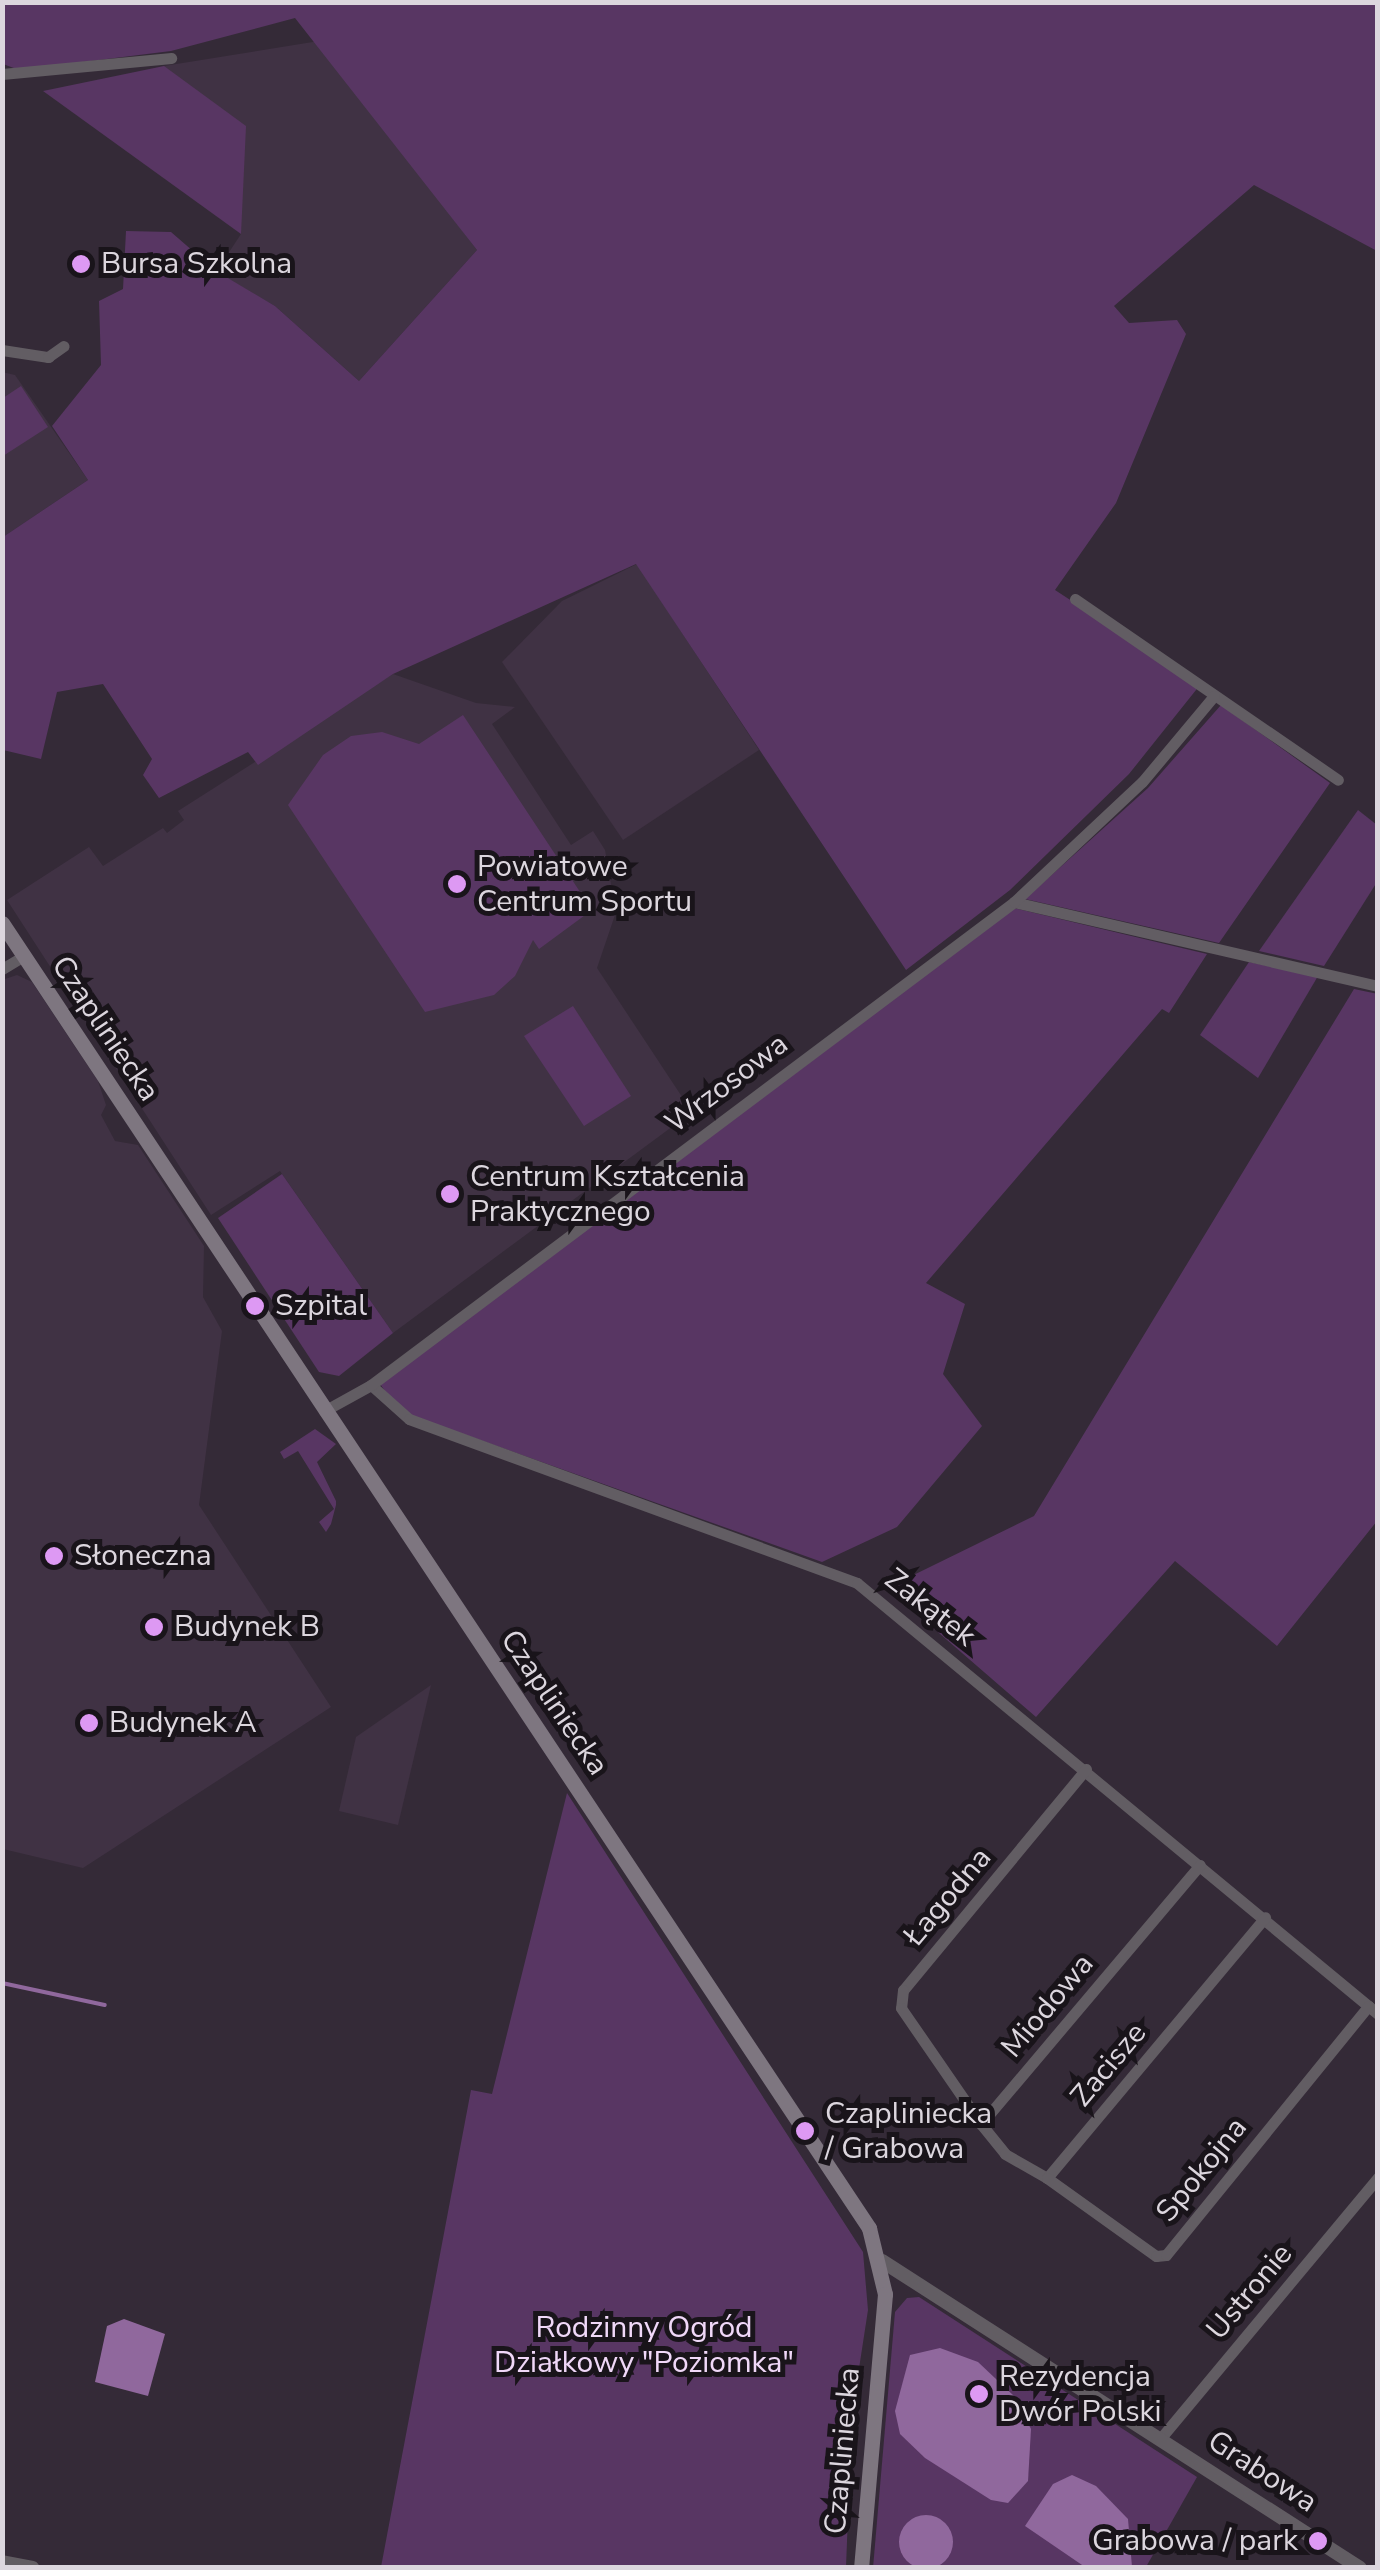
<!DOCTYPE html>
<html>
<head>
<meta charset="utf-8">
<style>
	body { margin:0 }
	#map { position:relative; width:1380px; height:2570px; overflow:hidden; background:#342a37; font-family:"Nunito Sans",sans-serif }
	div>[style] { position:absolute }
	.built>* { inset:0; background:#403244 }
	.green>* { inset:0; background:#583663 }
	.water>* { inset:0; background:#90689d }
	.round { border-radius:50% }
	.stream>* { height:4px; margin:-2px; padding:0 2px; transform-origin:2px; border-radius:2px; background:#90689d }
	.minor>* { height:11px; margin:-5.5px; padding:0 5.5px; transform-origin:5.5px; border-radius:5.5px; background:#625d63 }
	.tertiary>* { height:14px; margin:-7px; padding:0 7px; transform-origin:7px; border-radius:7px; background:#625d63 }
	.secondary>* { height:15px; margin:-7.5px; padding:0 7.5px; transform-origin:7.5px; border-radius:7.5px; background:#7e7680 }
	.dots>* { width:28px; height:28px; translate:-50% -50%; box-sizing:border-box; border:5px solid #19141a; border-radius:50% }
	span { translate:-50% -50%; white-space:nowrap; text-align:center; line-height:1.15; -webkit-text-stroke:10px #19141a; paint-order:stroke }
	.poi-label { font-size:30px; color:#dcd6de }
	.left { translate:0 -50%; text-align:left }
	.right { translate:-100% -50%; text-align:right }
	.street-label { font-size:30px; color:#dcd6de }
	.park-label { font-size:30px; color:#f0d8f8 }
	.frame { position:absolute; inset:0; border:5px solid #dcd6de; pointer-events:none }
</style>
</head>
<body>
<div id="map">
	<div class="built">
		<div style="clip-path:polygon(319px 41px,477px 250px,359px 381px,275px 306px,216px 272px,241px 234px,164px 66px)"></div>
		<div style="clip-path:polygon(2px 372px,15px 375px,88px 480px,3px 537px)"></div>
		<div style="clip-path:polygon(637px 564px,759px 750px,623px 840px,502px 662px,562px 601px)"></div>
		<div style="clip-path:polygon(393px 674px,476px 703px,515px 707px,492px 724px,571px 845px,593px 831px,605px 850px,616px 912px,597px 968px,692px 1112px,393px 1333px,280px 1171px,211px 1215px,7px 900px,89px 847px,103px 866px,163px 828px,167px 833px,184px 820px,178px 811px)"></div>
		<div style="clip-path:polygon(17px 975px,32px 982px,98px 1081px,106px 1105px,101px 1115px,115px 1141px,138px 1145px,204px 1246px,203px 1297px,222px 1331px,199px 1505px,331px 1707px,83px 1868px,3px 1849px,2px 980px)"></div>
		<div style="clip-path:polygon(431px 1685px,398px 1825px,339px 1811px,356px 1737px)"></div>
	</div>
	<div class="green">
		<div style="clip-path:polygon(3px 3px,1377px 3px,1377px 251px,1254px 185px,1114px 306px,1129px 323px,1177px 320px,1186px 334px,1116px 503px,1055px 590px,1200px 685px,1129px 774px,1010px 890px,906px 970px,636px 564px,393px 674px,258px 765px,248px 752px,159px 798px,143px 775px,152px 759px,103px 684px,57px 692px,41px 759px,3px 750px,3px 537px,88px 480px,52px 426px,101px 365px,99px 301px,123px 289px,126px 231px,171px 232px,216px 271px,275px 306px,359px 381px,477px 250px,295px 18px,171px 51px,19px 70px,3px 64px)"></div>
		<div style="clip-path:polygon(164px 66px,246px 126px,241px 234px,43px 91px)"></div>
		<div style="clip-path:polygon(21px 386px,48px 427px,3px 456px,3px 398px)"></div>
		<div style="clip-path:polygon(1221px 705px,1330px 783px,1219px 943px,1025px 899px,1148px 788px)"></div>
		<div style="clip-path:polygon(463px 715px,592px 910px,539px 949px,533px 940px,515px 976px,494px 995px,425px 1012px,288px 805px,323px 755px,351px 736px,382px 732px,419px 744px)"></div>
		<div style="clip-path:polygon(1358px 810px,1377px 825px,1377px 882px,1324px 966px,1259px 951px)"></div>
		<div style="clip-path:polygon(1014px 908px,1207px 954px,1169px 1013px,1162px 1009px,926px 1283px,965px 1304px,943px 1374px,982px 1426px,897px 1527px,822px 1562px,413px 1416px,393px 1402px,380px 1384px)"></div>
		<div style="clip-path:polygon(1249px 962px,1318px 976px,1258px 1078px,1200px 1035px)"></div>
		<div style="clip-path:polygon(1354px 989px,1378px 994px,1377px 1521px,1277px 1646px,1175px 1561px,1036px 1717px,887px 1588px,1034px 1516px)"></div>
		<div style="clip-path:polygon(573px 1006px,631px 1096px,584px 1126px,524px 1036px)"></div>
		<div style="clip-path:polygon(282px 1174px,393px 1333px,339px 1376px,319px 1372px,218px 1218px)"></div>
		<div style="clip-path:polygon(315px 1429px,336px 1444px,317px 1462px,336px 1501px,336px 1505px,331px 1524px,326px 1532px,319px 1522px,334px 1509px,298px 1451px,284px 1459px,280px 1452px)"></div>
		<div style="clip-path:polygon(567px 1793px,863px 2252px,868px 2310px,852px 2414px,846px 2567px,381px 2567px,471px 2090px,492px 2094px)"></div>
		<div style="clip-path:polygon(919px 2297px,1197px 2477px,1146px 2567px,873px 2568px,895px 2312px,907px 2298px)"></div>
	</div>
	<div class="water">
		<div style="clip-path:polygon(124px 2319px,165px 2334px,148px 2396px,95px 2382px,107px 2326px)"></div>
		<div style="clip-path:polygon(940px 2348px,978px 2362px,1014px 2396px,1031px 2429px,1028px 2481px,1008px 2503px,991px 2500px,925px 2458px,900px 2434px,895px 2411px,910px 2355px)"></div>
		<div style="clip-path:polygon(1072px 2475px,1096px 2486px,1128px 2519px,1132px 2567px,1085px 2567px,1025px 2526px,1053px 2484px)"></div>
		<div class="round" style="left:899px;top:2515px;width:54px;height:54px"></div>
	</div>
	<div class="stream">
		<div style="left:2px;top:1983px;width:105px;rotate:12.1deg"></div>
	</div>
	<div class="minor">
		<div style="left:2px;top:74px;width:170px;rotate:-5.4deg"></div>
		<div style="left:2px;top:350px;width:47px;rotate:8.7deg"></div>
		<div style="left:48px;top:357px;width:19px;rotate:-35deg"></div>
		<div style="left:1075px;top:599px;width:319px;rotate:34.5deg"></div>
		<div style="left:1014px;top:902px;width:374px;rotate:13deg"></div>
		<div style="left:2px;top:969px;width:26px;rotate:-31deg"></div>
		<div style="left:371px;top:1385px;width:51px;rotate:41.8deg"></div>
		<div style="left:409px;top:1419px;width:477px;rotate:20.1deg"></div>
		<div style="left:857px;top:1583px;width:676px;rotate:39.6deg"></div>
		<div style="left:324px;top:1411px;width:54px;rotate:-29deg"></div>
		<div style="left:371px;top:1385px;width:804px;rotate:-36.91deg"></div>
		<div style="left:1014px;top:902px;width:175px;rotate:-43.2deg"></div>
		<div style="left:1142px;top:782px;width:112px;rotate:-50.1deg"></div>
		<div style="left:1086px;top:1769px;width:287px;rotate:129.6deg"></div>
		<div style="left:903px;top:1990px;width:18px;rotate:96deg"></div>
		<div style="left:901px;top:2008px;width:141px;rotate:55.4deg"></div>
		<div style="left:981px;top:2124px;width:339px;rotate:-49.8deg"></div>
		<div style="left:981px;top:2124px;width:38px;rotate:51deg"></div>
		<div style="left:1005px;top:2154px;width:48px;rotate:29.7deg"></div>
		<div style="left:1047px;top:2178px;width:340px;rotate:-50.1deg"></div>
		<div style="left:1047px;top:2178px;width:134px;rotate:35.6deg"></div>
		<div style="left:1156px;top:2256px;width:10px;rotate:-6deg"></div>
		<div style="left:1166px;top:2255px;width:321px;rotate:-50.9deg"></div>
		<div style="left:1160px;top:2439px;width:341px;rotate:-50.2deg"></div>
	</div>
	<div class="tertiary">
		<div style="left:882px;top:2261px;width:568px;rotate:32.71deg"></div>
		<div style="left:2px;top:2562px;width:31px;rotate:11deg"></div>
	</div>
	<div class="secondary">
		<div style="left:2px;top:923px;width:1567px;rotate:56.4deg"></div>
		<div style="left:869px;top:2228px;width:68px;rotate:76.4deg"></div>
		<div style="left:885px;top:2294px;width:275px;rotate:95deg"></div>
	</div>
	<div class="dots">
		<div style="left:81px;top:264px;background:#dd99f3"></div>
		<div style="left:457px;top:884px;background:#dd99f3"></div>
		<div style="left:450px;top:1194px;background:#dd99f3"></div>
		<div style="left:255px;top:1306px;background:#dd99f3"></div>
		<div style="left:54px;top:1556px;background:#dd99f3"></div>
		<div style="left:154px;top:1627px;background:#dd99f3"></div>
		<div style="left:89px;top:1723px;background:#dd99f3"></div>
		<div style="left:805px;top:2131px;background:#dd99f3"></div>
		<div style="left:979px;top:2394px;background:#dd99f3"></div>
		<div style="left:1318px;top:2541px;background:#dd99f3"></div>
	</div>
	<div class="poi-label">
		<span class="left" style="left:101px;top:264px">Bursa Szkolna</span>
		<span class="left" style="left:477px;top:884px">Powiatowe<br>Centrum Sportu</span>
		<span class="left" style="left:470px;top:1194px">Centrum Kształcenia<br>Praktycznego</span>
		<span class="left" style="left:275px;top:1306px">Szpital</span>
		<span class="left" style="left:74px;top:1556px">Słoneczna</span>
		<span class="left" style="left:174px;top:1627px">Budynek B</span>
		<span class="left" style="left:109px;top:1723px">Budynek A</span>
		<span class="left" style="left:825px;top:2131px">Czapliniecka<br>/ Grabowa</span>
		<span class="left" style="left:999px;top:2394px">Rezydencja<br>Dwór Polski</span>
		<span class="right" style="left:1298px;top:2541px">Grabowa / park</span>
	</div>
	<div class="street-label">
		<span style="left:105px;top:1029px;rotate:56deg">Czapliniecka</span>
		<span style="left:727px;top:1084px;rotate:-37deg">Wrzosowa</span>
		<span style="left:930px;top:1608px;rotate:38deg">Zakątek</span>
		<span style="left:554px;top:1703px;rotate:56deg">Czapliniecka</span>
		<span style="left:948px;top:1897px;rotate:-50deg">Łagodna</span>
		<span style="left:1048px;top:2006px;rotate:-50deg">Miodowa</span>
		<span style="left:1109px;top:2065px;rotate:-50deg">Zacisze</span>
		<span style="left:1202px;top:2170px;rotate:-51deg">Spokojna</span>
		<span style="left:1250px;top:2292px;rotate:-50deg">Ustronie</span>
		<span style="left:843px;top:2451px;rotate:-85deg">Czapliniecka</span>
		<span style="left:1262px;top:2472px;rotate:33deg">Grabowa</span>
	</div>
	<div class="park-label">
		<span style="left:644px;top:2345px">Rodzinny Ogród<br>Działkowy "Poziomka"</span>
	</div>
	<div class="frame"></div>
</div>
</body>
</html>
